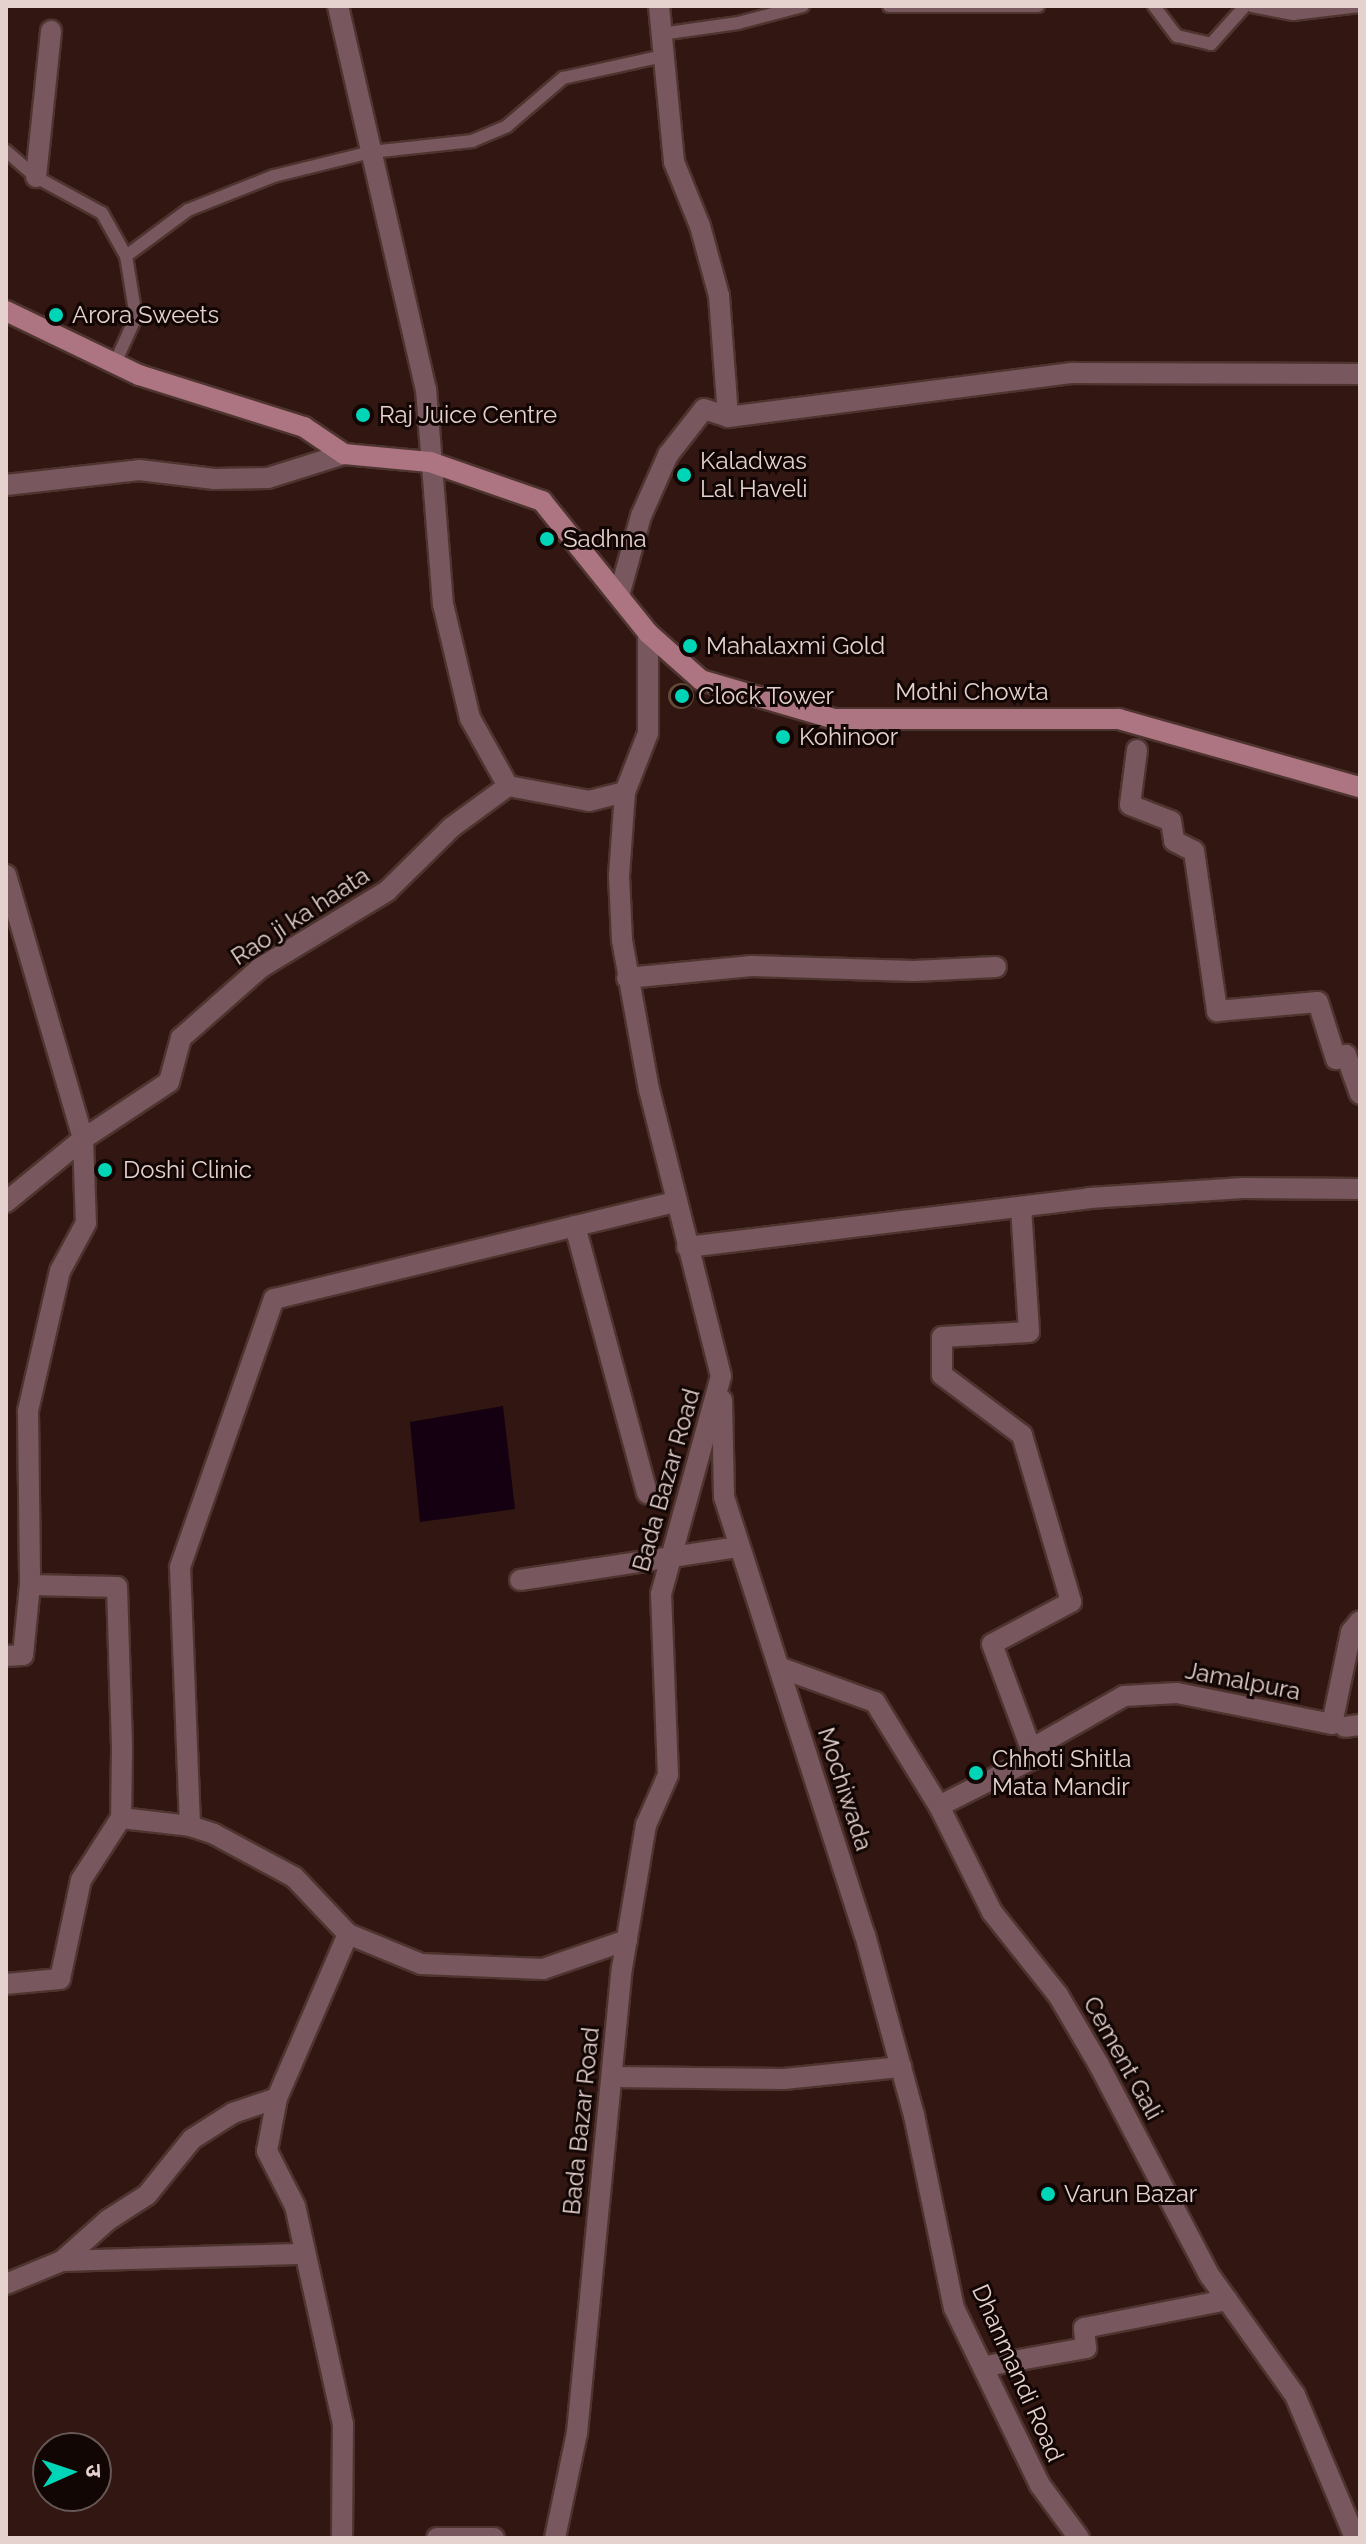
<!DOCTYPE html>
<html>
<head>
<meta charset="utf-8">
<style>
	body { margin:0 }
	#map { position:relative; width:1366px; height:2544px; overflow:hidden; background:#311611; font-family:Raleway,"Noto Sans Devanagari",sans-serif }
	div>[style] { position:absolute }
	.water>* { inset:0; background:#150011 }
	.building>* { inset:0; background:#624b37 }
	.round { border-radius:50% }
	.roads { filter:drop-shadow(2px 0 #4e342f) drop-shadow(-2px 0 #4e342f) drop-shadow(0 2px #4e342f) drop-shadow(0 -2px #4e342f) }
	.lane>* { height:12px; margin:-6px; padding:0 6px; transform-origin:6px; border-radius:6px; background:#79575e }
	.street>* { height:20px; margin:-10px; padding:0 10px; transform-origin:10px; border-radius:10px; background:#79575e }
	.secondary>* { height:20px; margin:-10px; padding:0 10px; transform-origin:10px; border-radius:10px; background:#ad7582 }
	.dots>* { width:22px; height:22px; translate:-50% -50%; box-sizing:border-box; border:4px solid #110604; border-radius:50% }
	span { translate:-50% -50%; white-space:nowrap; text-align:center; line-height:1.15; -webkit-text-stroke:6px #110604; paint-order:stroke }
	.poi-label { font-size:24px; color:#e5d1cd }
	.left { translate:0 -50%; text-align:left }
	.street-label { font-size:24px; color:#e5d1cd }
	.frame { position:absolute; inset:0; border:8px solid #e5d1cd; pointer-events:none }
	.north { position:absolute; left:32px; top:2432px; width:80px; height:80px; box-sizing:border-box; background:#110604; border:2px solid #665754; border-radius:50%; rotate:87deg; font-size:22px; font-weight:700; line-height:32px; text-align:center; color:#e5d1cd }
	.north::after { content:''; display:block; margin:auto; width:28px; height:36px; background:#00d5b7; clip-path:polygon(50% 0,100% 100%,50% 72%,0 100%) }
</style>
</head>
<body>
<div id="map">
	<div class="water">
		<div style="clip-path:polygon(503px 1406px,515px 1509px,420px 1522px,410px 1422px)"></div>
	</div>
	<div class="building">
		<div class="round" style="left:668px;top:683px;width:26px;height:26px"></div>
	</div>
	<div class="roads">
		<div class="lane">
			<div style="left:889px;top:6px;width:149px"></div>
			<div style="left:1154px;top:6px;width:38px;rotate:53deg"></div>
			<div style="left:1177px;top:36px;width:35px;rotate:13deg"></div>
			<div style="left:1211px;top:44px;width:51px;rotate:-48.2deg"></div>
			<div style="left:1252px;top:6px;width:42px;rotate:11deg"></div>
			<div style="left:1293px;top:14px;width:67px;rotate:-6.8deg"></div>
			<div style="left:661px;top:34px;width:78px;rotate:-8.1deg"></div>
			<div style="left:738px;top:23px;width:67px;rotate:-14.7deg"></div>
			<div style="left:6px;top:151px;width:40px;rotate:41deg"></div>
			<div style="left:36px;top:177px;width:75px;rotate:28.6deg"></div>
			<div style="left:102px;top:213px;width:49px;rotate:60.8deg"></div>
			<div style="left:115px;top:363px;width:51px;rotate:-65.5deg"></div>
			<div style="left:136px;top:317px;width:62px;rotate:-99.3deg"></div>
			<div style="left:126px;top:256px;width:77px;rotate:-36.6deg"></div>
			<div style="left:188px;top:210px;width:92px;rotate:-21.6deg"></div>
			<div style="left:274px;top:176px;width:100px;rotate:-13.9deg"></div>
			<div style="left:371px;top:152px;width:102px;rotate:-6.2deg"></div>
			<div style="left:472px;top:141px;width:38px;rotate:-23deg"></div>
			<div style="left:507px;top:126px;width:74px;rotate:-40.6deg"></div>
			<div style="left:563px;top:78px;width:102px;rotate:-12.4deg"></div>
		</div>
		<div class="street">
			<div style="left:338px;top:6px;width:393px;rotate:77.1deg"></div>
			<div style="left:426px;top:389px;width:216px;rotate:85.5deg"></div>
			<div style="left:443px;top:604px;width:117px;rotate:76.7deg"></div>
			<div style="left:470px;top:718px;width:78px;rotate:60.8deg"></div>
			<div style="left:659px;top:6px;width:157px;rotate:84.5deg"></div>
			<div style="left:674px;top:162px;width:69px;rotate:67.9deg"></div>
			<div style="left:700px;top:226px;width:73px;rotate:74.8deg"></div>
			<div style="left:719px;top:296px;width:121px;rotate:85.7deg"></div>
			<div style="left:36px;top:177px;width:147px;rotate:-84.1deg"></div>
			<div style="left:6px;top:485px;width:134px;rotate:-6.4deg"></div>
			<div style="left:139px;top:470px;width:76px;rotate:6.8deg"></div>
			<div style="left:214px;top:479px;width:54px;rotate:-1.1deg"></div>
			<div style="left:268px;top:478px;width:80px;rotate:-17.5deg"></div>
			<div style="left:620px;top:592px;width:79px;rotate:-74.6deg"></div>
			<div style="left:641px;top:516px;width:67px;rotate:-66.1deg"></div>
			<div style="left:668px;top:455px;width:58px;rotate:-52deg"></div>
			<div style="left:704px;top:409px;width:25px;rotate:18deg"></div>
			<div style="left:728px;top:417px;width:347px;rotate:-7.3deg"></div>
			<div style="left:1072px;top:373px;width:288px;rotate:0.2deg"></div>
			<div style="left:1137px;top:750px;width:55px;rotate:97.3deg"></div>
			<div style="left:1130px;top:805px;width:44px;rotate:21.3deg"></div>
			<div style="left:1171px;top:821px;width:20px;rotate:81deg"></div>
			<div style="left:1174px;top:841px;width:22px;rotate:27deg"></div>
			<div style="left:1194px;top:851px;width:162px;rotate:81.8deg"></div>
			<div style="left:1217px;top:1011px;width:101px;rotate:-5.1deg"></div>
			<div style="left:1318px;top:1002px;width:60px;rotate:72.5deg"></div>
			<div style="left:1336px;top:1059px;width:11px;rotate:-22deg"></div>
			<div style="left:1346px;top:1055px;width:41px;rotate:70.3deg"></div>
			<div style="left:6px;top:875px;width:275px;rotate:73.7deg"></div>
			<div style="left:83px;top:1139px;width:84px;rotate:88deg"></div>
			<div style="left:86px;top:1223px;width:55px;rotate:118.4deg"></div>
			<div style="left:60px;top:1271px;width:144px;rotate:102.9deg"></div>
			<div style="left:28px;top:1411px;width:174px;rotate:89.3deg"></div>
			<div style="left:30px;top:1585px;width:87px;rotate:1.3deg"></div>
			<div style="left:117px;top:1587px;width:163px;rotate:88.2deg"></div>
			<div style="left:122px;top:1750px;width:68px;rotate:90.8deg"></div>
			<div style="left:121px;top:1818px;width:74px;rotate:122.8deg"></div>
			<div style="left:81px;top:1880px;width:101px;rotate:102deg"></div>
			<div style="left:60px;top:1979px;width:54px;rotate:174.7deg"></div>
			<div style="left:627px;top:978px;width:125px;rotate:-5.5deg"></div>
			<div style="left:751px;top:966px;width:163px;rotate:1.8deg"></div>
			<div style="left:914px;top:971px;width:82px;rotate:-2.8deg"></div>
			<div style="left:6px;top:1202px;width:99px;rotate:-39.3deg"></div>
			<div style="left:83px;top:1139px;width:103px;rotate:-33.5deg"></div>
			<div style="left:169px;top:1082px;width:46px;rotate:-74.7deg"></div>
			<div style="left:181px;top:1038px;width:106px;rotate:-41.5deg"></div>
			<div style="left:260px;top:968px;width:149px;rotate:-31.2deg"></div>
			<div style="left:387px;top:891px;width:91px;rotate:-44.6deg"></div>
			<div style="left:452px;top:827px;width:69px;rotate:-36.2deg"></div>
			<div style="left:508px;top:786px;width:82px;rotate:10.5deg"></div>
			<div style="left:589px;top:801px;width:37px;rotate:-14deg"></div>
			<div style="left:1021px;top:1207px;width:125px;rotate:86.3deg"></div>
			<div style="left:1029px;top:1332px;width:87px;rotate:176.7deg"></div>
			<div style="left:942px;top:1337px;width:38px;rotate:90deg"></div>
			<div style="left:942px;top:1375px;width:100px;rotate:36.9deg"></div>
			<div style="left:1022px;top:1435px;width:174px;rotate:73.6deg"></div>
			<div style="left:1071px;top:1602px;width:89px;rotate:152deg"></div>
			<div style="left:992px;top:1644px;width:112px;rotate:69.6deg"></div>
			<div style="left:575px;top:1226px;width:277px;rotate:74.9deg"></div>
			<div style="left:687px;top:1247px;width:405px;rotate:-6.9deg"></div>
			<div style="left:1089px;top:1198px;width:154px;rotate:-3.7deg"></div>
			<div style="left:1243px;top:1188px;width:117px;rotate:0.5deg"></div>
			<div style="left:722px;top:1400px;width:97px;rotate:88.8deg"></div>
			<div style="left:724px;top:1497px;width:460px;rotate:72.2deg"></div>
			<div style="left:865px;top:1935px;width:187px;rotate:74.8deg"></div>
			<div style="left:914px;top:2115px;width:197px;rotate:78.3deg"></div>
			<div style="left:954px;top:2308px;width:197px;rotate:64.1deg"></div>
			<div style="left:1040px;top:2485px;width:66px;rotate:53.7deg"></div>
			<div style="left:520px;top:1580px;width:221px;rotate:-8.6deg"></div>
			<div style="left:6px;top:1656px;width:17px;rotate:-3deg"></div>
			<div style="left:23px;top:1655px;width:70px;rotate:-84.3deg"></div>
			<div style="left:781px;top:1668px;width:100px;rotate:19.9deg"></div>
			<div style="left:875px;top:1702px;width:122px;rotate:58.4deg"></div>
			<div style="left:939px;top:1806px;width:119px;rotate:63.4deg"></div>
			<div style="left:992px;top:1912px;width:106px;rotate:51.5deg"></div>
			<div style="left:1058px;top:1995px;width:81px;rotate:59.6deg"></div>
			<div style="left:1099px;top:2065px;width:238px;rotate:62.3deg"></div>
			<div style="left:1210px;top:2276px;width:146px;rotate:54.5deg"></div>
			<div style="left:1295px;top:2395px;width:155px;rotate:67.2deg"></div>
			<div style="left:1345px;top:1727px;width:15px;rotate:-8deg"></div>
			<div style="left:939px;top:1806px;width:102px;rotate:-26.8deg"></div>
			<div style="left:1030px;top:1760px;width:11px;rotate:-85deg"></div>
			<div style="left:1031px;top:1749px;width:107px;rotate:-29.7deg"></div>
			<div style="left:1124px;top:1696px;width:53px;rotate:-3.2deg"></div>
			<div style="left:1177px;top:1693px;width:158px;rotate:11.3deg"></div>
			<div style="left:1332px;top:1724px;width:94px;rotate:-78.3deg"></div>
			<div style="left:1351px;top:1632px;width:14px;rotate:-51deg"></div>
			<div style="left:121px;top:1818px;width:69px;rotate:6.6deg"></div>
			<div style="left:190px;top:1826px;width:25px;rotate:18deg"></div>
			<div style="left:214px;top:1834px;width:91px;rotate:28.3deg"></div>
			<div style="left:294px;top:1877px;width:79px;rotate:46.5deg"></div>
			<div style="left:348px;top:1934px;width:79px;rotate:22.3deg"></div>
			<div style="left:421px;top:1964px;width:122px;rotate:2.3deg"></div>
			<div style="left:543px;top:1969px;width:89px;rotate:-19deg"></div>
			<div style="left:190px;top:1826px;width:259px;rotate:-92.2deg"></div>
			<div style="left:180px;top:1567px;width:284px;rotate:-70.7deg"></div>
			<div style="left:274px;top:1299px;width:414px;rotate:-13.6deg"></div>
			<div style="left:612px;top:2077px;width:172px;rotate:0.7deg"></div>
			<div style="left:784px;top:2079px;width:118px;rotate:-5.9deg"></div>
			<div style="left:62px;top:2261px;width:243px;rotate:-1.7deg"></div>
			<div style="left:6px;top:2284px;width:61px;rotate:-22.3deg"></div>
			<div style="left:62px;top:2261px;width:62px;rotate:-41.7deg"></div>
			<div style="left:108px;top:2220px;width:46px;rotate:-32.7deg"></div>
			<div style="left:147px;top:2195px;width:72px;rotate:-51.2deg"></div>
			<div style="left:192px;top:2139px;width:49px;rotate:-32.4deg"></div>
			<div style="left:233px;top:2113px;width:46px;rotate:-18.8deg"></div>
			<div style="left:986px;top:2366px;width:102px;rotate:-10.2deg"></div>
			<div style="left:1086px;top:2348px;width:20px;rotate:-96deg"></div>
			<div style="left:1084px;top:2328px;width:146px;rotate:-11.1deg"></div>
			<div style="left:342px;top:2538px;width:114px;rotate:-89.5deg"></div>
			<div style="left:343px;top:2424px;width:223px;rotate:-102.4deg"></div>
			<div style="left:295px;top:2206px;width:62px;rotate:-117deg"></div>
			<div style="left:267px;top:2151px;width:54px;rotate:-79.3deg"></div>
			<div style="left:277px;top:2098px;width:179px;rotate:-66.6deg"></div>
			<div style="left:437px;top:2538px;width:57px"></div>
			<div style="left:555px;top:2538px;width:107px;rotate:-78.2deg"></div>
			<div style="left:577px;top:2433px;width:467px;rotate:-84.5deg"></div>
			<div style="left:622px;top:1968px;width:145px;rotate:-80.5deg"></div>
			<div style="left:646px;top:1825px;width:55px;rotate:-66.3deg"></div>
			<div style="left:668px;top:1775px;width:181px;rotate:-92.2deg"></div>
			<div style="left:661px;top:1594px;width:226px;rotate:-74.6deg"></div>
			<div style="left:721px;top:1376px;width:295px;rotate:-104.1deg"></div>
			<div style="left:649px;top:1090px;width:152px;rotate:-100.2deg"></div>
			<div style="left:622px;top:940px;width:64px;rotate:-92.7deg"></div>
			<div style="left:619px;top:876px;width:84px;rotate:-85.9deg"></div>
			<div style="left:625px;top:792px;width:63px;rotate:-68.7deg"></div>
			<div style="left:648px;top:733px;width:100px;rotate:-90deg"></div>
		</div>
		<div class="secondary">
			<div style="left:6px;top:311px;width:148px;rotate:25.7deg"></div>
			<div style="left:139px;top:375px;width:173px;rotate:17.5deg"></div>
			<div style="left:304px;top:427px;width:48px;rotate:34deg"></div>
			<div style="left:344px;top:454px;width:86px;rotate:5.3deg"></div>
			<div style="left:430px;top:462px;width:119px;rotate:19.2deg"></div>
			<div style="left:542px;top:501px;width:169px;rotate:51.2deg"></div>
			<div style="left:648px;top:633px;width:71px;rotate:41.6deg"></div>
			<div style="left:701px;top:680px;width:139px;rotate:16.3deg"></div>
			<div style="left:834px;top:719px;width:285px"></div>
			<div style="left:1119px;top:719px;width:250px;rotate:15.8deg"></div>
		</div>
	</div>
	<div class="dots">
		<div style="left:56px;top:315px;background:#00d5b7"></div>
		<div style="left:363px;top:415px;background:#00d5b7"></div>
		<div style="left:684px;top:475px;background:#00d5b7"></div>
		<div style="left:547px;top:539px;background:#00d5b7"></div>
		<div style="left:690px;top:646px;background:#00d5b7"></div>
		<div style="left:682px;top:696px;background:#00d5b7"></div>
		<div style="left:783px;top:737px;background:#00d5b7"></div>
		<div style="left:105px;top:1170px;background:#00d5b7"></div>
		<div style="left:976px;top:1773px;background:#00d5b7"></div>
		<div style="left:1048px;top:2194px;background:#00d5b7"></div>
	</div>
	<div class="poi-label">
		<span class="left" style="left:72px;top:315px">Arora Sweets</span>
		<span class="left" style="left:379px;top:415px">Raj Juice Centre</span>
		<span class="left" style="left:700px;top:475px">Kaladwas<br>Lal Haveli</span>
		<span class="left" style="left:563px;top:539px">Sadhna</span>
		<span class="left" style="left:706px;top:646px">Mahalaxmi Gold</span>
		<span class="left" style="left:698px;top:696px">Clock Tower</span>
		<span class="left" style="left:799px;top:737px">Kohinoor</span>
		<span class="left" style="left:123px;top:1170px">Doshi Clinic</span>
		<span class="left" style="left:992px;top:1773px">Chhoti Shitla<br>Mata Mandir</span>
		<span class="left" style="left:1064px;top:2194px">Varun Bazar</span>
	</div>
	<div class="street-label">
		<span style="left:972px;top:692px">Mothi Chowta</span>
		<span style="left:300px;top:916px;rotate:-33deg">Rao ji ka haata</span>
		<span style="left:666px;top:1480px;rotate:-74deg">Bada Bazar Road</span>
		<span style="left:1243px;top:1681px;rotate:11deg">Jamalpura</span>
		<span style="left:845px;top:1789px;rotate:72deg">Mochiwada</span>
		<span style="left:1123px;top:2058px;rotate:61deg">Cement Gali</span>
		<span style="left:581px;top:2121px;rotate:-84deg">Bada Bazar Road</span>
		<span style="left:1018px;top:2373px;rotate:66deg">Dhanmandi Road</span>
	</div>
	<div class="frame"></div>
	<div class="north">उ</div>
</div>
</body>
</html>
